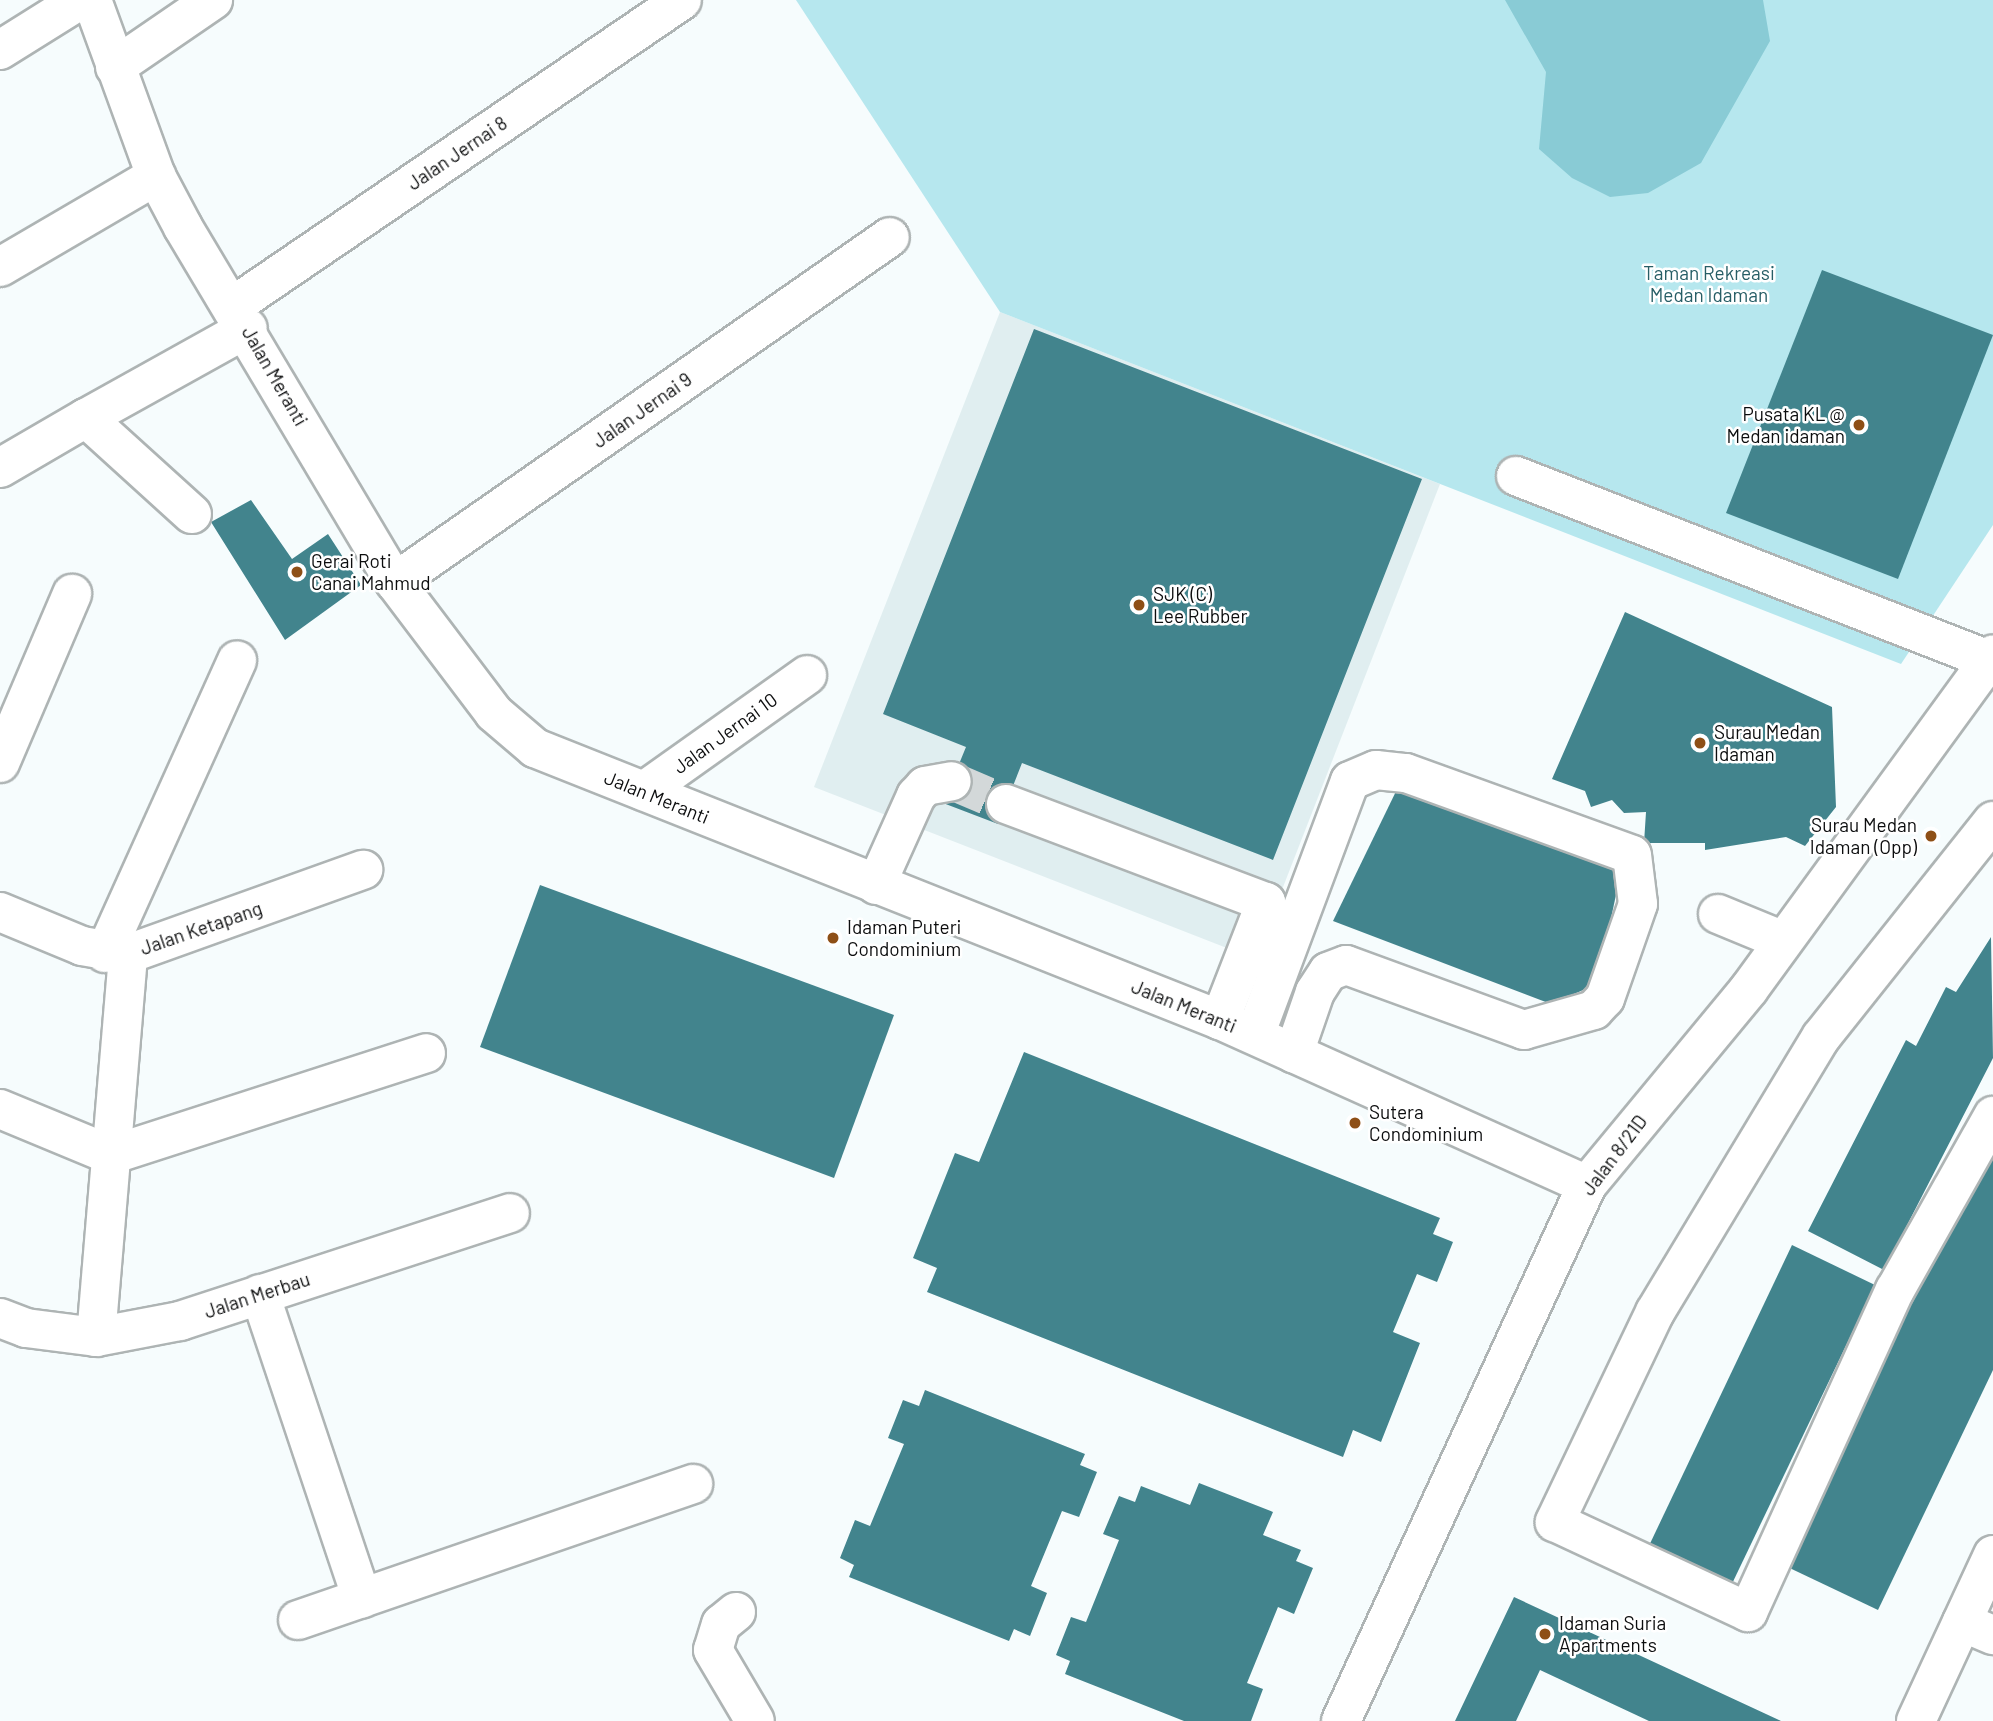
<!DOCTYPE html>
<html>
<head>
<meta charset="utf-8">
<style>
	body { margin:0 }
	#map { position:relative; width:1993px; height:1721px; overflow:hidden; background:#f6fcfd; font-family:Barlow,sans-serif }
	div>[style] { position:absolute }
	.built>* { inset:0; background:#e0eef0 }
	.green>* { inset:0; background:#b6e7ee }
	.water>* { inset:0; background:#89cbd5 }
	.building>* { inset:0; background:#42848d }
	.minor-tunnel>* { height:38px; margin-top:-19px; transform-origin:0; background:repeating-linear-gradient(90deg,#d3d8d9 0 38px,transparent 0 57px) }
	.roads { filter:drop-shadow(2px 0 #aeb4b4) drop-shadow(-2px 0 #aeb4b4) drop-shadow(0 2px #aeb4b4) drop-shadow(0 -2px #aeb4b4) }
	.minor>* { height:38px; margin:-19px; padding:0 19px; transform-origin:19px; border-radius:19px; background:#fff }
	.dots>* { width:19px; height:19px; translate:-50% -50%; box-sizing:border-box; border:4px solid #fff; border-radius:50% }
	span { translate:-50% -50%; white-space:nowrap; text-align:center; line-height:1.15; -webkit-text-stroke:5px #fff; paint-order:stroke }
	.street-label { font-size:19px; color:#0c0d0e }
	.park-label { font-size:19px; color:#275e66 }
	.poi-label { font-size:19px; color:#0c0d0e }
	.right { translate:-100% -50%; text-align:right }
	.left { translate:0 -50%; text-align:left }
</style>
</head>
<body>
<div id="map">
	<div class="built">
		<div style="clip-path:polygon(1000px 312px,1440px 484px,1255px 959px,814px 787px)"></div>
	</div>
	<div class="green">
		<div style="clip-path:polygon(796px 0,1993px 0,1993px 525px,1901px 664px,1000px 312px)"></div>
	</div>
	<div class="water">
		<div style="clip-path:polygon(1505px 0,1763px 0,1770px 41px,1701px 163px,1648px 193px,1610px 197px,1572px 178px,1539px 149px,1546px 72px)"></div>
	</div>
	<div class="building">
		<div style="clip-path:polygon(1822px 270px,1993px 335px,1898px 579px,1726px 513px)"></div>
		<div style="clip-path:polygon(1034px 329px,1422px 479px,1273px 860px,1022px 763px,998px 824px,943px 803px,966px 747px,883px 714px)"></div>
		<div style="clip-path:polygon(251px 500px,292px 559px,328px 534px,361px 585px,285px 640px,211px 522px)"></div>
		<div style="clip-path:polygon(1625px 612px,1832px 707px,1836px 807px,1805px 846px,1786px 837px,1705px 850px,1705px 843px,1644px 843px,1646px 812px,1624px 813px,1612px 800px,1591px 807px,1585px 791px,1552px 779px)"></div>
		<div style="clip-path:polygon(1402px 779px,1623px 862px,1597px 984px,1551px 1004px,1333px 921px)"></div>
		<div style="clip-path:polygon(540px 885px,894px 1015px,834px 1178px,480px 1047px)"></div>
		<div style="clip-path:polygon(1991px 937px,1993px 1058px,1884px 1270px,1808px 1231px,1906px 1040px,1916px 1046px,1946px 987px,1956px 992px)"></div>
		<div style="clip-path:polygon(1024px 1052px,1440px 1218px,1433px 1234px,1453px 1242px,1437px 1282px,1417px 1274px,1393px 1332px,1420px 1343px,1381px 1442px,1353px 1430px,1343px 1457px,927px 1292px,937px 1268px,913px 1258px,955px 1153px,979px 1162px)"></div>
		<div style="clip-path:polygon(1993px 1128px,1993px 1370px,1878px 1610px,1777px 1562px)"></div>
		<div style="clip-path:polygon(1792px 1245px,1875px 1285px,1729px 1590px,1646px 1552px)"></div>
		<div style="clip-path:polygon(925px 1390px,1085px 1454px,1080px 1465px,1097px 1472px,1079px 1517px,1062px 1511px,1031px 1586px,1047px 1593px,1030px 1636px,1014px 1629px,1009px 1641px,849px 1577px,854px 1565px,840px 1558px,855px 1520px,870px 1526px,904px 1444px,888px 1438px,903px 1400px,919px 1406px)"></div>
		<div style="clip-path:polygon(1199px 1483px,1273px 1512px,1263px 1535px,1301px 1550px,1296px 1561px,1313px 1568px,1294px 1614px,1278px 1607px,1247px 1683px,1263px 1689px,1251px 1721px,1184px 1721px,1065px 1674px,1070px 1661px,1056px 1655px,1071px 1617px,1086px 1622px,1119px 1540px,1103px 1534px,1119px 1496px,1135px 1502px,1141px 1486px,1190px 1505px)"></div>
		<div style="clip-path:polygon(1514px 1597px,1781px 1721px,1649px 1721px,1540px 1670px,1516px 1721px,1455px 1721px)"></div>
	</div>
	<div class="minor-tunnel">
		<div style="left:952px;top:781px;width:59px;rotate:23.1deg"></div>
	</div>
	<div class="roads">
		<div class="minor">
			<div style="left:92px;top:0;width:187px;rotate:70deg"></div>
			<div style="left:156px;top:176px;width:58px;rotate:62.1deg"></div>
			<div style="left:183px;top:227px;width:413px;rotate:59.2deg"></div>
			<div style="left:395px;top:582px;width:164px;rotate:52.9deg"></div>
			<div style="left:494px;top:713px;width:54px;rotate:40.5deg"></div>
			<div style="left:535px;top:748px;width:737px;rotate:21.66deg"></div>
			<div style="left:1220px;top:1020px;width:402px;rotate:24.2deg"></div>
			<div style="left:0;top:50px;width:94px;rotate:-32deg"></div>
			<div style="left:115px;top:67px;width:119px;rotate:-34.4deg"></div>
			<div style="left:0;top:267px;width:181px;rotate:-30.3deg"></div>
			<div style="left:233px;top:306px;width:543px;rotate:-34.27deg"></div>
			<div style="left:86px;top:418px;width:185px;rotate:-29.1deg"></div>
			<div style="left:0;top:468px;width:99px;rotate:-30.2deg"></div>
			<div style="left:86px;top:418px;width:143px;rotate:42.2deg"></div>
			<div style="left:1516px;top:476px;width:508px;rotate:21.26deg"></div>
			<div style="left:395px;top:582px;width:603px;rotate:-34.88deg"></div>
			<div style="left:0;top:763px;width:184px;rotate:-66.9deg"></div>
			<div style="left:644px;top:791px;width:200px;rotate:-35.4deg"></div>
			<div style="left:1006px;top:804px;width:278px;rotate:20.7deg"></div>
			<div style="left:1266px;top:902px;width:127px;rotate:111.3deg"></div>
			<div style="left:1993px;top:821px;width:276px;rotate:128.5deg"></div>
			<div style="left:1821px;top:1037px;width:321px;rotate:121.1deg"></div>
			<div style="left:1655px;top:1312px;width:233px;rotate:115.5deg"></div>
			<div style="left:1555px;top:1522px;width:213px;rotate:25deg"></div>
			<div style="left:1748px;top:1612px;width:354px;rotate:-65.5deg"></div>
			<div style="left:1895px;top:1290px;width:200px;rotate:-60.6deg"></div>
			<div style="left:876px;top:885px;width:98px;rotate:-65.8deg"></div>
			<div style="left:916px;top:796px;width:13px;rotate:-48deg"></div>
			<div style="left:925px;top:786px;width:27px;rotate:-10deg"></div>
			<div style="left:0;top:912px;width:89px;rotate:22.5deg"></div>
			<div style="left:82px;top:946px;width:47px;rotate:9.9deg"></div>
			<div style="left:128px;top:954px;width:250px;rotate:-19.7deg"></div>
			<div style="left:1718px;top:914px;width:68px;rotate:22.4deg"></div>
			<div style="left:105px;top:953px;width:321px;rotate:-65.7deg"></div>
			<div style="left:1255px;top:1035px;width:271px;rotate:-69.5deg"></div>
			<div style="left:1350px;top:781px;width:28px;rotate:-23deg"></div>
			<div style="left:1376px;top:770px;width:30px;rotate:6deg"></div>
			<div style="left:1406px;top:773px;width:240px;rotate:19.9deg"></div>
			<div style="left:1632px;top:855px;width:49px;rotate:83deg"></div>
			<div style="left:1638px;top:904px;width:100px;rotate:109.3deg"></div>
			<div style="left:1605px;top:998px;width:16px;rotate:133deg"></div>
			<div style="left:1594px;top:1010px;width:73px;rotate:164.1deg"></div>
			<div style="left:1524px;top:1030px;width:189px;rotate:-159.9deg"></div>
			<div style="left:1346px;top:965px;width:19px;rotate:159deg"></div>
			<div style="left:1328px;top:972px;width:24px;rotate:123deg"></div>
			<div style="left:1315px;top:992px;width:65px;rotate:109deg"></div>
			<div style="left:0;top:1109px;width:120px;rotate:22.5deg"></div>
			<div style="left:111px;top:1155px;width:331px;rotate:-17.9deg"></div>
			<div style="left:260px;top:1294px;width:321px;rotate:71.5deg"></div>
			<div style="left:0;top:1318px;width:28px;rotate:21deg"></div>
			<div style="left:26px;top:1328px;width:71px;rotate:7.3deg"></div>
			<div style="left:96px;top:1337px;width:86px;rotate:-10.8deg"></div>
			<div style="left:180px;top:1321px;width:347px;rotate:-18.1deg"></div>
			<div style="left:96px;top:1337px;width:384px;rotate:-85.2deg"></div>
			<div style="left:736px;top:1612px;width:19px;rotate:141deg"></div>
			<div style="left:721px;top:1624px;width:27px;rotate:107deg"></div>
			<div style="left:713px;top:1650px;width:82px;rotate:59.4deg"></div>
			<div style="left:298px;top:1620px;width:418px;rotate:-19deg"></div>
			<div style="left:1962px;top:1622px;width:34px;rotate:23deg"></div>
			<div style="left:1341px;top:1721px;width:590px;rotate:-65.35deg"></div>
			<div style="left:1587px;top:1185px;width:254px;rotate:-50.4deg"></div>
			<div style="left:1749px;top:989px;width:414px;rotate:-53.9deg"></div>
			<div style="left:1916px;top:1721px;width:183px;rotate:-65.1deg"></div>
		</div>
	</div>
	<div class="dots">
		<div style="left:1859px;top:425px;background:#8e4f16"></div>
		<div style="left:297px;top:572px;background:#8e4f16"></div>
		<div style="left:1139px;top:605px;background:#8e4f16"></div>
		<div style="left:1700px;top:743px;background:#8e4f16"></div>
		<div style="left:1931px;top:836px;background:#8e4f16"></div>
		<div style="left:833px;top:938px;background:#8e4f16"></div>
		<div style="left:1355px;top:1123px;background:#8e4f16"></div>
		<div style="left:1545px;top:1634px;background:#8e4f16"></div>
	</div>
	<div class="street-label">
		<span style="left:457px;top:153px;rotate:-34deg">Jalan Jernai 8</span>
		<span style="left:275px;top:376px;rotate:60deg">Jalan Meranti</span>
		<span style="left:642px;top:410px;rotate:-35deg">Jalan Jernai 9</span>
		<span style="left:725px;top:733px;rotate:-36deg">Jalan Jernai 10</span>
		<span style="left:657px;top:797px;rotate:22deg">Jalan Meranti</span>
		<span style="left:201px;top:928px;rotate:-19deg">Jalan Ketapang</span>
		<span style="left:1184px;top:1006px;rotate:22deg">Jalan Meranti</span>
		<span style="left:1614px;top:1155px;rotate:-53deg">Jalan 8/21D</span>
		<span style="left:257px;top:1295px;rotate:-18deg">Jalan Merbau</span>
	</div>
	<div class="park-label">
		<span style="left:1709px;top:284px">Taman Rekreasi<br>Medan Idaman</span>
	</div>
	<div class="poi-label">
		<span class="right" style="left:1845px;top:425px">Pusata KL @<br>Medan idaman</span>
		<span class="left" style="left:311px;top:572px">Gerai Roti<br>Canai Mahmud</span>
		<span class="left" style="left:1153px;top:605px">SJK (C)<br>Lee Rubber</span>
		<span class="left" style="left:1714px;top:743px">Surau Medan<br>Idaman</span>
		<span class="right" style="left:1917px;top:836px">Surau Medan<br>Idaman (Opp)</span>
		<span class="left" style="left:847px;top:938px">Idaman Puteri<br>Condominium</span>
		<span class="left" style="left:1369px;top:1123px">Sutera<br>Condominium</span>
		<span class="left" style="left:1559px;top:1634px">Idaman Suria<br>Apartments</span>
	</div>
</div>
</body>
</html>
